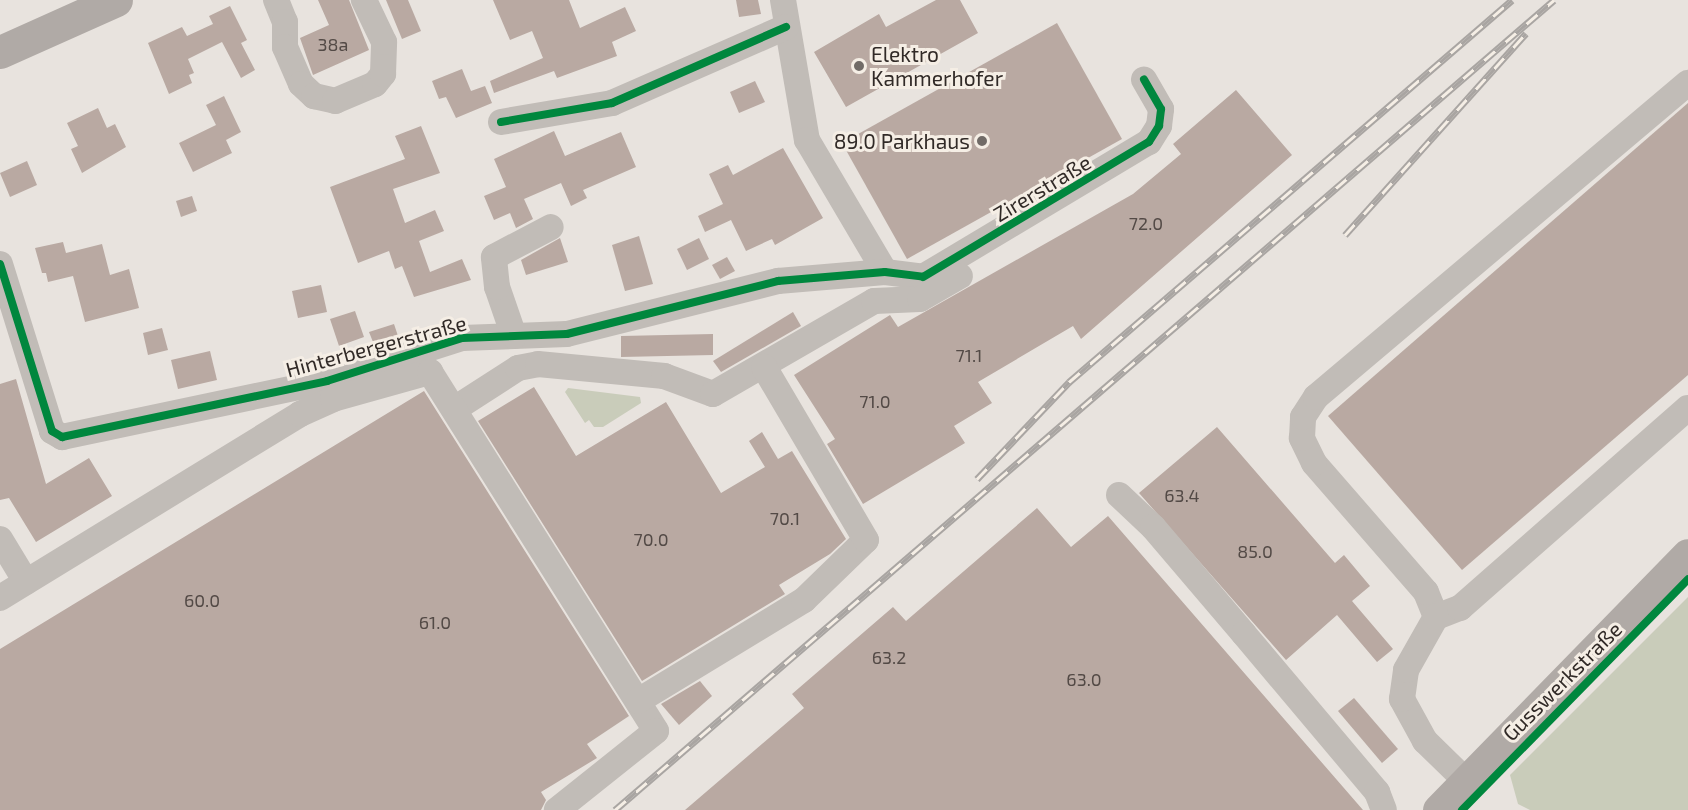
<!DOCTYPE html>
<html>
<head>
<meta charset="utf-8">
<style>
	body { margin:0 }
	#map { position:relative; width:1688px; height:810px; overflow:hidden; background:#e8e3de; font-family:"Exo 2",sans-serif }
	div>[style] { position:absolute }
	.green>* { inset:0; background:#c9ccba }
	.building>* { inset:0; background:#b9a9a2 }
	.minor>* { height:26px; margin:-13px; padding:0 13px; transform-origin:13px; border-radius:13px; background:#c1bcb7 }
	.major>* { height:33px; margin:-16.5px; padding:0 16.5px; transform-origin:16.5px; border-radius:16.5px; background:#b0aaa6 }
	.rail>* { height:7px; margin-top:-3.5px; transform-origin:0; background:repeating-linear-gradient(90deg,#f5eee5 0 14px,#a9a5a2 0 28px); box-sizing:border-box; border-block:2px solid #a9a5a2 }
	.cycleway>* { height:8px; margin:-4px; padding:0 4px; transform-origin:4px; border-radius:4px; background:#00873e }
	.dots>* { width:16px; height:16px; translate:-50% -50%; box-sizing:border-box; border:3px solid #f5eee5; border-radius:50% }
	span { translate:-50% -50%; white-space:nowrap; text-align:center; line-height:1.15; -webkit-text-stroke:6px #f5eee5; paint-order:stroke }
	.number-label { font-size:18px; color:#534a46 }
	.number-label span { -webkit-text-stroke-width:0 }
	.poi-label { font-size:21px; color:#312a27 }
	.left { translate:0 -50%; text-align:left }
	.right { translate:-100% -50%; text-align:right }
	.street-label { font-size:21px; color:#312a27 }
</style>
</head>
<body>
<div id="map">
	<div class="green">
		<div style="clip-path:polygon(568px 388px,640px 397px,641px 403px,603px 427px,594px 427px,589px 420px,585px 423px,565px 392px)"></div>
		<div style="clip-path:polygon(1688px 597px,1688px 810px,1530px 810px,1518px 804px,1510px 775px)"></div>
	</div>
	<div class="building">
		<div style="clip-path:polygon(318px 0,349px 0,369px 50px,313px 75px,300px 38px,329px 25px)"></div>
		<div style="clip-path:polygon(386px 0,408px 0,421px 31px,402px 39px)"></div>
		<div style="clip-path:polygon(493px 0,569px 0,580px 28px,625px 7px,636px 31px,612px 42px,617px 56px,557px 78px,554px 71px,494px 93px,490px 81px,543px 58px,532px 31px,510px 40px)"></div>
		<div style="clip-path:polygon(736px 0,758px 0,761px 14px,739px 17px)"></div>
		<div style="clip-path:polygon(936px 0,960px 0,978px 33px,846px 107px,814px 52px,879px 14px,886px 27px)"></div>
		<div style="clip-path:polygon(230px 6px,247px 40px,241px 43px,255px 70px,241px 78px,222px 42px,188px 59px,194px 73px,189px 75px,192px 83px,169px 94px,148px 43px,182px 27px,187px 36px,213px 24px,209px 16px)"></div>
		<div style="clip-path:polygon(1057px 23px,1122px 139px,907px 259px,842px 143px)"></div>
		<div style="clip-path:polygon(462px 69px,471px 91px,485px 86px,492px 103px,456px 118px,446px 97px,439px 99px,432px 81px)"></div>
		<div style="clip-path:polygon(755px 81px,765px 102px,739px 113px,730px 92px)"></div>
		<div style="clip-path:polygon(1236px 90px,1292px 155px,1081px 339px,1073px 326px,978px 382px,992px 403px,954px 426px,965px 443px,863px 504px,827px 444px,835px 439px,794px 375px,890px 315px,898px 327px,1133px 194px,1181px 154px,1173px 144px)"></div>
		<div style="clip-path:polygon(224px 96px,241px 132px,226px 140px,232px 153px,193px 172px,179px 143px,216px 125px,206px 105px)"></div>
		<div style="clip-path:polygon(1688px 103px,1688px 375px,1462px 570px,1328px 416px)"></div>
		<div style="clip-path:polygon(98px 108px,107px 128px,115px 124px,126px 147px,82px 173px,71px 149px,78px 146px,67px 123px)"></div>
		<div style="clip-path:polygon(421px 126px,440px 173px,393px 189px,405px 223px,435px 210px,444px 231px,419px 241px,430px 272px,462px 259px,471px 280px,414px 297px,402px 266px,395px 269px,389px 251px,358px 263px,330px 187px,405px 159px,395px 136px)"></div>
		<div style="clip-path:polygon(554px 131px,565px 156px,621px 132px,636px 167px,583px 190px,587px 198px,571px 206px,561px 183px,524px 199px,533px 219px,516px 228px,510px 213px,494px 220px,484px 196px,506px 187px,494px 159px)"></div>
		<div style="clip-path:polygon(783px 148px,823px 218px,775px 245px,772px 239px,746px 251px,731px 220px,705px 232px,698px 216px,723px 204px,709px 174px,728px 165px,733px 175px)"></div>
		<div style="clip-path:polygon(27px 161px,37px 185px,10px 197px,0 173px)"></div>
		<div style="clip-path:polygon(192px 196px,197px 211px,181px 217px,176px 201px)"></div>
		<div style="clip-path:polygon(639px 236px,653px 284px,625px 291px,612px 245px)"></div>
		<div style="clip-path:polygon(560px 238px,568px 262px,526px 275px,521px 260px)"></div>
		<div style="clip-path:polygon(699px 238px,709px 259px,687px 270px,677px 249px)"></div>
		<div style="clip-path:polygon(63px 242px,66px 253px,102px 244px,110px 275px,129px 269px,139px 308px,85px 322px,73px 276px,48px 282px,46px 273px,42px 273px,35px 248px)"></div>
		<div style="clip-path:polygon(727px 257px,735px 271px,720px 279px,712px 265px)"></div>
		<div style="clip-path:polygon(321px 285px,327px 312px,298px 318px,292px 291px)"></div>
		<div style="clip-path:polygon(355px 311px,364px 337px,339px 346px,330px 319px)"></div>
		<div style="clip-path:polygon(793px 312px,801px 326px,721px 372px,713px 361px)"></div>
		<div style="clip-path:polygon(394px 324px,399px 339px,375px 347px,369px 332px)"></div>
		<div style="clip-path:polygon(162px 328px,168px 350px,148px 355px,143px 333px)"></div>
		<div style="clip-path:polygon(713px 334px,713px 355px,621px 357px,621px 336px)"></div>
		<div style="clip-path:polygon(210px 351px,217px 380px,178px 389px,171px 360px)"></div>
		<div style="clip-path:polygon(16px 379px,46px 484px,89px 458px,112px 496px,36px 542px,9px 498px,0 500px,0 384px)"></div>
		<div style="clip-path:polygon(534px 387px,576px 456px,666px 402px,721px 493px,765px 467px,749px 441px,762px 432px,778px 459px,792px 451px,846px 539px,830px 554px,779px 585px,785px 594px,642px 681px,478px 421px)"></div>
		<div style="clip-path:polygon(424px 391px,629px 716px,587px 744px,597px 758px,541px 792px,546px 800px,541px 810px,0 810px,0 649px)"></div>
		<div style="clip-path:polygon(1217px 427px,1335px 563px,1344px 555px,1370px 586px,1352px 601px,1393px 649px,1377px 662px,1337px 615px,1286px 660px,1139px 493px)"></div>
		<div style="clip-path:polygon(1037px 508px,1071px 547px,1108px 516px,1363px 810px,685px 810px,804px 708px,792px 694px,893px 607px,906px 621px)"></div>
		<div style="clip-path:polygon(700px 681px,712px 696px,679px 725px,661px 704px)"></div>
		<div style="clip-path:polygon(1354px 698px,1398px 749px,1382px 763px,1338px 711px)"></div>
	</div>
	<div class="minor">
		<div style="left:276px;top:0;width:24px;rotate:68deg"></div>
		<div style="left:285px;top:22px;width:25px;rotate:90deg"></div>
		<div style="left:285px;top:47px;width:40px;rotate:66.6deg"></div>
		<div style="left:301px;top:84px;width:18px;rotate:43deg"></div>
		<div style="left:314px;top:96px;width:22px;rotate:13deg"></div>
		<div style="left:335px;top:101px;width:43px;rotate:-23deg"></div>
		<div style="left:375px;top:84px;width:13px;rotate:-51deg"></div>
		<div style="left:383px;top:74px;width:32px;rotate:-88deg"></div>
		<div style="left:384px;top:42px;width:47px;rotate:-115.5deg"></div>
		<div style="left:783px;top:0;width:142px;rotate:80.3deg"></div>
		<div style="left:807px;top:140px;width:153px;rotate:59.4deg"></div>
		<div style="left:501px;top:122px;width:113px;rotate:-9.7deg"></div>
		<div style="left:612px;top:103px;width:190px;rotate:-23.6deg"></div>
		<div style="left:0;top:264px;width:175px;rotate:72.7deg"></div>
		<div style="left:52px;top:431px;width:12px;rotate:31deg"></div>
		<div style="left:62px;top:437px;width:271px;rotate:-11.9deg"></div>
		<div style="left:327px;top:381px;width:142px;rotate:-17.7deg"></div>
		<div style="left:462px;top:338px;width:105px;rotate:-2.2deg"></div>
		<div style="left:567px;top:334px;width:218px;rotate:-14.1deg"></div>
		<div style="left:778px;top:281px;width:107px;rotate:-4.8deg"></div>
		<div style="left:885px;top:272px;width:38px;rotate:7deg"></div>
		<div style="left:923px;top:277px;width:263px;rotate:-30.9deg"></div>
		<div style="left:1149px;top:142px;width:19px;rotate:-58deg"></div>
		<div style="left:1159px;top:126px;width:17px;rotate:-83deg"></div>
		<div style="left:1161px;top:109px;width:34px;rotate:-120deg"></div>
		<div style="left:514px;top:336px;width:52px;rotate:-109.1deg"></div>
		<div style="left:497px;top:287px;width:30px;rotate:-96deg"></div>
		<div style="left:494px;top:257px;width:64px;rotate:-27.8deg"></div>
		<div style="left:456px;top:408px;width:74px;rotate:-32.8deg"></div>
		<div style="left:518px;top:368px;width:20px;rotate:-11deg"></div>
		<div style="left:538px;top:364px;width:127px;rotate:5.4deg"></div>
		<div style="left:664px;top:376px;width:52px;rotate:20.2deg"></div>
		<div style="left:713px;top:394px;width:186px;rotate:-30deg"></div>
		<div style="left:874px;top:301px;width:46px;rotate:-2.5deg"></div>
		<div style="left:920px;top:299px;width:46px;rotate:-29.9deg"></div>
		<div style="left:1119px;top:495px;width:47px;rotate:43.3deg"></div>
		<div style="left:1153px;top:527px;width:140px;rotate:49.6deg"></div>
		<div style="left:1244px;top:634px;width:207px;rotate:49.9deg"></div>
		<div style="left:1377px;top:792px;width:19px;rotate:69deg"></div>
		<div style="left:0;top:539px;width:50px;rotate:58.8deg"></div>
		<div style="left:0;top:598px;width:352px;rotate:-31.5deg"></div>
		<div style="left:300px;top:414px;width:36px;rotate:-24deg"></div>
		<div style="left:333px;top:399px;width:101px;rotate:-15.6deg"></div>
		<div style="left:430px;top:372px;width:424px;rotate:57.8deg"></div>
		<div style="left:656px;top:731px;width:127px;rotate:141.4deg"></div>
		<div style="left:1436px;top:617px;width:27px;rotate:-112deg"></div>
		<div style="left:1426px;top:592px;width:171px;rotate:-131deg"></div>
		<div style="left:1314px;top:463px;width:28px;rotate:-116deg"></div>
		<div style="left:1302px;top:438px;width:21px;rotate:-87deg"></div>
		<div style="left:1303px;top:417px;width:24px;rotate:-57deg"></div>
		<div style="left:1316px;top:397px;width:487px;rotate:-40.2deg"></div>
		<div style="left:638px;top:701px;width:194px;rotate:-31.3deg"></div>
		<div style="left:804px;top:600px;width:86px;rotate:-44.1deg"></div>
		<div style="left:866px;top:540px;width:201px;rotate:-120.5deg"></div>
		<div style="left:1465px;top:780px;width:56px;rotate:-135.7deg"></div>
		<div style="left:1425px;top:741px;width:48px;rotate:-118.7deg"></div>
		<div style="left:1402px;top:699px;width:29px;rotate:-82deg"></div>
		<div style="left:1406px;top:670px;width:61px;rotate:-60.5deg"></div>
		<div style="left:1436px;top:617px;width:26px;rotate:-21deg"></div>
		<div style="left:1460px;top:608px;width:303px;rotate:-41.3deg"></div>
	</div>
	<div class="major">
		<div style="left:0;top:52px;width:127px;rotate:-24.1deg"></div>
		<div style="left:1439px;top:810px;width:356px;rotate:-45.7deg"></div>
	</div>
	<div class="rail">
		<div style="left:1345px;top:235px;width:271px;rotate:-48.1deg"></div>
		<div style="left:977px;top:479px;width:134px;rotate:-46.5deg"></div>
		<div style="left:1069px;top:382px;width:585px;rotate:-40.77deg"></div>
		<div style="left:615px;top:810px;width:1240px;rotate:-40.78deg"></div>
	</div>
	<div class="cycleway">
		<div style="left:501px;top:122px;width:113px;rotate:-9.7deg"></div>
		<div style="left:612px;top:103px;width:190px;rotate:-23.6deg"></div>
		<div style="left:0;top:264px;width:175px;rotate:72.7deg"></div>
		<div style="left:52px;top:431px;width:12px;rotate:31deg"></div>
		<div style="left:62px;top:437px;width:271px;rotate:-11.9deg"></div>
		<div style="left:327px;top:381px;width:142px;rotate:-17.7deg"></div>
		<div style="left:462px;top:338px;width:105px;rotate:-2.2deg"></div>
		<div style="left:567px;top:334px;width:218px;rotate:-14.1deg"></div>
		<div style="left:778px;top:281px;width:107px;rotate:-4.8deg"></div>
		<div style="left:885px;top:272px;width:38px;rotate:7deg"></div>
		<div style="left:923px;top:277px;width:263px;rotate:-30.9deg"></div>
		<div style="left:1149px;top:142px;width:19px;rotate:-58deg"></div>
		<div style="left:1159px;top:126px;width:17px;rotate:-83deg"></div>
		<div style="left:1161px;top:109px;width:34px;rotate:-120deg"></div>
		<div style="left:1462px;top:810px;width:323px;rotate:-45.6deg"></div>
	</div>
	<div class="dots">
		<div style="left:859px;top:66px;background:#716b67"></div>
		<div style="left:982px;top:141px;background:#716b67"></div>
	</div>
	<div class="number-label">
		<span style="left:333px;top:44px">38a</span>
		<span style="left:1146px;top:223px">72.0</span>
		<span style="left:969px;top:355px">71.1</span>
		<span style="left:875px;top:401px">71.0</span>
		<span style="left:1182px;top:495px">63.4</span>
		<span style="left:785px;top:518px">70.1</span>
		<span style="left:651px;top:539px">70.0</span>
		<span style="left:1255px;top:551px">85.0</span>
		<span style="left:202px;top:600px">60.0</span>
		<span style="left:435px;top:622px">61.0</span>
		<span style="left:889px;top:657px">63.2</span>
		<span style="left:1084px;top:679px">63.0</span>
	</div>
	<div class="poi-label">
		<span class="left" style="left:871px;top:66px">Elektro<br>Kammerhofer</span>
		<span class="right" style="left:970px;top:141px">89.0 Parkhaus</span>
	</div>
	<div class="street-label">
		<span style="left:1042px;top:188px;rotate:-31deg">Zirerstraße</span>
		<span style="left:376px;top:346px;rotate:-15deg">Hinterbergerstraße</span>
		<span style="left:1562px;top:681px;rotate:-45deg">Gusswerkstraße</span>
	</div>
</div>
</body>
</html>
